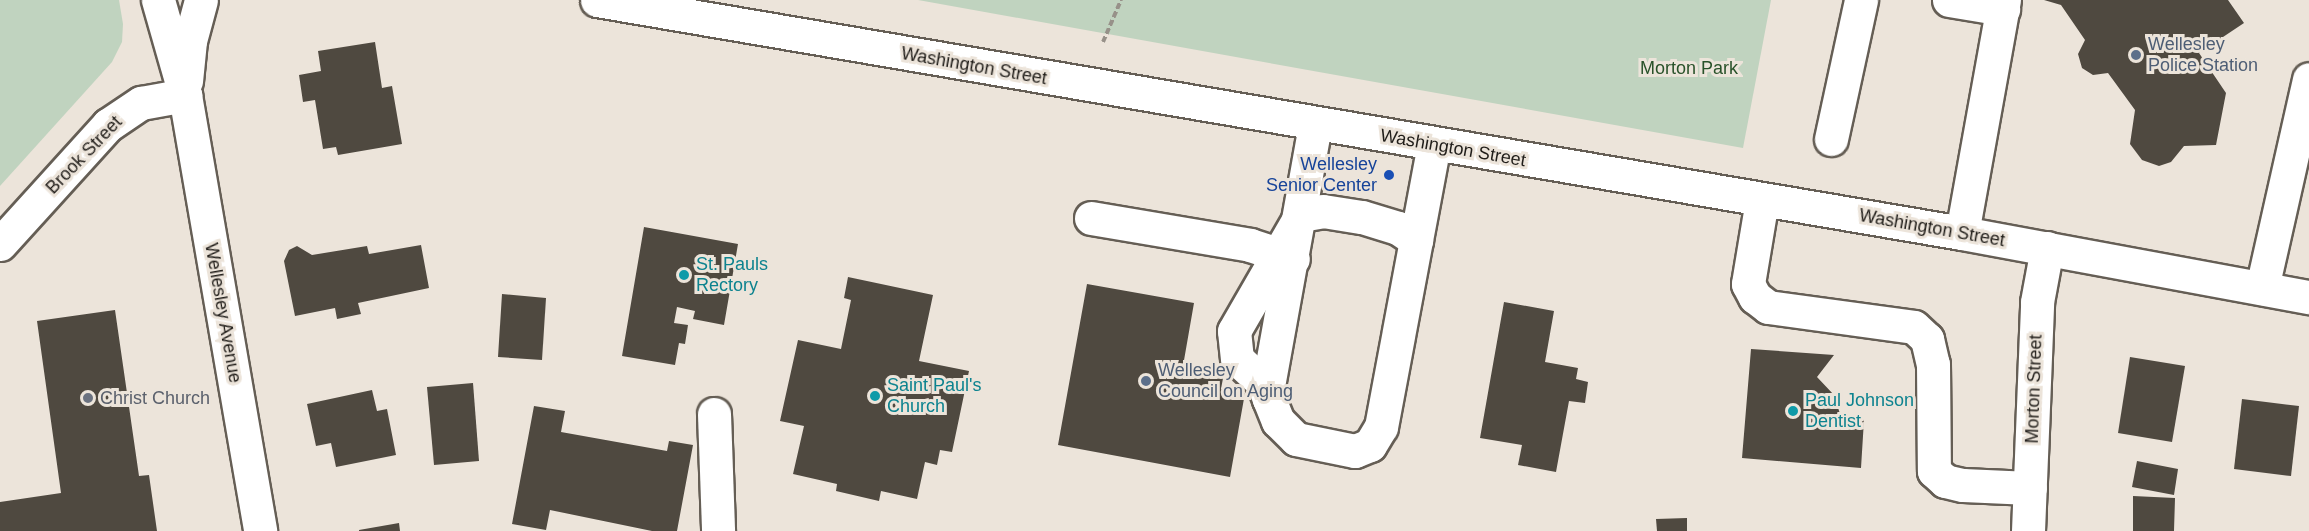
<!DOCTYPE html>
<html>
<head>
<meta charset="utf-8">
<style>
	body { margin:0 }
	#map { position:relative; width:2309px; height:531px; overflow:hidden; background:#ece4da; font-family:Helvetica,sans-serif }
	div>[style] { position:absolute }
	.green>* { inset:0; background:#c0d3bf }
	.building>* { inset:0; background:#4f4940 }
	.path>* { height:4px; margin-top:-2px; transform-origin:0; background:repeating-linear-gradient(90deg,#979189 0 6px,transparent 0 9px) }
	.roads { filter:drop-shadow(2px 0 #655e55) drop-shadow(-2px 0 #655e55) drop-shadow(0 2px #655e55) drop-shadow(0 -2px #655e55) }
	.minor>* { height:33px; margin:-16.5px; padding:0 16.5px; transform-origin:16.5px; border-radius:16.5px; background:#fff }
	.major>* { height:33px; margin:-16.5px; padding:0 16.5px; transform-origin:16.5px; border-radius:16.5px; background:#fff }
	.dots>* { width:16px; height:16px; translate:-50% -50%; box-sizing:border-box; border:3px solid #ece4da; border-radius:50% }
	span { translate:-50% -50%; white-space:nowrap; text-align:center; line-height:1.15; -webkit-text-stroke:6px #ece4da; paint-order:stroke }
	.service-label { font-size:18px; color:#4e5e75 }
	.left { translate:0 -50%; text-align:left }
	.street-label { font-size:18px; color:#201d19 }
	.park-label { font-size:18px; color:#29522a }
	.transit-label { font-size:18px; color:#164399 }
	.right { translate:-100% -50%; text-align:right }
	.culture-label { font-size:18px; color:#0d838f }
	.worship-label { font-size:18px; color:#5b616d }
</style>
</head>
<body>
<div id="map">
	<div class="green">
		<div style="clip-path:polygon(0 0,119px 0,123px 24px,122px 42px,112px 62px,0 186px)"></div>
		<div style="clip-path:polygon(918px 0,1771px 0,1743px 148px)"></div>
	</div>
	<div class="building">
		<div style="clip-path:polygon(2044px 0,2228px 0,2244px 23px,2199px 53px,2226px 93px,2216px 145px,2184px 146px,2171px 162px,2159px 166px,2142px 160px,2130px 144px,2135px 110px,2108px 73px,2093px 75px,2082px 68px,2078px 54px,2085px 40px,2061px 5px)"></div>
		<div style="clip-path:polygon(375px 42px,382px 88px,392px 86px,402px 144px,338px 155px,336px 147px,323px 149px,315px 100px,303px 102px,299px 75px,321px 71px,318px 51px)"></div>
		<div style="clip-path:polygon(644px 227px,738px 244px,724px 325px,693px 319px,695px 311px,677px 307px,674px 323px,688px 325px,685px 344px,679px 343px,675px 365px,622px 356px)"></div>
		<div style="clip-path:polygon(421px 245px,429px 288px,358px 303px,361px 314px,337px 319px,335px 308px,295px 316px,284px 261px,289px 250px,297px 246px,312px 255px,367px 246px,369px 254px)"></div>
		<div style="clip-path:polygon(848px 277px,933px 295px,919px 361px,969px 371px,952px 452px,940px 450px,937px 465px,925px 462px,917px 499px,881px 491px,879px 501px,836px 491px,837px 484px,793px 474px,804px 426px,780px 421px,798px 340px,841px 349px,851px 300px,844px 298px)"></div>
		<div style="clip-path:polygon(1087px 284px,1194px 303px,1183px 366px,1224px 373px,1221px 389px,1245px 393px,1230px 477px,1058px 445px)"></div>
		<div style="clip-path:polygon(502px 294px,546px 298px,542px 360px,498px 357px)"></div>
		<div style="clip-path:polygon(1504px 302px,1554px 311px,1545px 362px,1578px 368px,1576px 379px,1588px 382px,1585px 403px,1569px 401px,1556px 472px,1518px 465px,1522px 445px,1480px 438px)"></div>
		<div style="clip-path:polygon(115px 310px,139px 476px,149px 475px,157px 531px,0 531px,0 502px,61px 493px,37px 321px)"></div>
		<div style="clip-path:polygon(1751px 349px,1834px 355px,1817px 377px,1834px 395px,1841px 417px,1864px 420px,1861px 468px,1742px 458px)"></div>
		<div style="clip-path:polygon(2130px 357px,2185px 366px,2172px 442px,2118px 433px)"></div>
		<div style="clip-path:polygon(473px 383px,479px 461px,434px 465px,427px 387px)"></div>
		<div style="clip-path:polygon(372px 390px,377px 411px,387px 409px,396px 455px,336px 467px,331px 443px,316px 446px,307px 404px)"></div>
		<div style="clip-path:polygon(2242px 399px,2299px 406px,2291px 476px,2234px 469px)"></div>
		<div style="clip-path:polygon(534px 406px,565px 411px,561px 432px,667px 451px,669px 441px,693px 445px,677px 531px,652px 531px,550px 510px,546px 530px,512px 524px)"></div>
		<div style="clip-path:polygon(2137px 461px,2178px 469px,2174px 495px,2132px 487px)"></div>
		<div style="clip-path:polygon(2133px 496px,2175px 498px,2174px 531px,2133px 531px)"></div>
		<div style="clip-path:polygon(1687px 518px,1687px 531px,1657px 531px,1656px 519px)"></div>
		<div style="clip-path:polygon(399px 523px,400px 531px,359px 531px,359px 530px)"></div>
	</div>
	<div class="path">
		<div style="left:1103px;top:42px;width:46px;rotate:-66.8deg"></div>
	</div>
	<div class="roads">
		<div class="minor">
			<div style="left:1949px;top:0;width:55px;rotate:9.5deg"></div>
			<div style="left:1315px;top:125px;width:264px;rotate:100.2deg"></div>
			<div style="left:1268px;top:385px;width:14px;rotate:86deg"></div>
			<div style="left:1269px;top:399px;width:24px;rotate:68deg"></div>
			<div style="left:1278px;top:421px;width:25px;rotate:45deg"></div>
			<div style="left:1296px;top:439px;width:60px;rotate:11.5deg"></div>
			<div style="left:1355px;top:451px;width:16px;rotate:-22deg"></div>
			<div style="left:1370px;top:445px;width:21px;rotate:-59deg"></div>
			<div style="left:1381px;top:427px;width:287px;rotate:-79.4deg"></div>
			<div style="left:1831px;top:139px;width:142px;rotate:-77.8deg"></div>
			<div style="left:1762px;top:200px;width:85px;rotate:99.5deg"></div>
			<div style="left:1748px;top:284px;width:15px;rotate:62deg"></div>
			<div style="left:1755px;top:297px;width:16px;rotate:38deg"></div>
			<div style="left:1768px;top:307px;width:147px;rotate:7.8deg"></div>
			<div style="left:1914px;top:327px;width:18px;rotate:43deg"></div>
			<div style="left:1927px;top:339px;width:26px;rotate:77deg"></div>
			<div style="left:1933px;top:364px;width:107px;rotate:89.5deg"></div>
			<div style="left:1934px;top:471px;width:15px;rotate:42deg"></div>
			<div style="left:1945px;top:481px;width:18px;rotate:13deg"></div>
			<div style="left:1963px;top:485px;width:67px;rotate:2.6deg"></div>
			<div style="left:1091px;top:218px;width:161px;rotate:9.6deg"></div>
			<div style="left:1250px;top:245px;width:45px;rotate:18deg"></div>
			<div style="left:1962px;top:233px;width:237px;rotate:-79.8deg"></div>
			<div style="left:0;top:244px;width:161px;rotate:-47.8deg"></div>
			<div style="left:108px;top:125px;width:40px;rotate:-34deg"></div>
			<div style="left:141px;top:103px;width:45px;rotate:-10.3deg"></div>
			<div style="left:2262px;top:288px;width:214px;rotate:-77.3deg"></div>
			<div style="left:1269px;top:399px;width:17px;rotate:-111deg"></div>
			<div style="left:1263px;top:383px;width:35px;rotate:-137deg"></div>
			<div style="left:1237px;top:359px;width:28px;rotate:-96deg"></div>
			<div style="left:1234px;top:331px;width:134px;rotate:-60deg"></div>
			<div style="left:1301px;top:215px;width:22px;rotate:-10deg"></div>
			<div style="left:1323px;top:211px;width:39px;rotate:9deg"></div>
			<div style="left:1362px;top:217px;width:38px;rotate:17deg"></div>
			<div style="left:1398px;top:228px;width:22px;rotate:34deg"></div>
			<div style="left:714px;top:414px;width:117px;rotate:88deg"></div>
			<div style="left:2028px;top:531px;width:229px;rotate:-87.7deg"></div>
			<div style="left:2037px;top:302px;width:55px;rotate:-79.5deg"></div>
		</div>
		<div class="major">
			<div style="left:158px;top:0;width:99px;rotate:74.1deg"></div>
			<div style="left:185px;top:95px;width:442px;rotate:80.2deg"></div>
			<div style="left:597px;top:0;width:1385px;rotate:9.69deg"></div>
			<div style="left:1962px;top:233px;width:353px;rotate:10.5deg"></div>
			<div style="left:186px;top:81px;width:40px;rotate:-84.3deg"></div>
			<div style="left:190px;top:41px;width:42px;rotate:-75deg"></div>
		</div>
	</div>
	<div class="dots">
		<div style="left:2136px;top:55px;background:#5c6f8a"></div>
		<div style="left:1389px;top:175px;background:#1a4fb4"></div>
		<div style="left:684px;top:275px;background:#0f9aa8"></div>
		<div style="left:1146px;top:381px;background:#5c6f8a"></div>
		<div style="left:875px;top:396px;background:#0f9aa8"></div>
		<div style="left:88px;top:398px;background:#6b7280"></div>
		<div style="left:1793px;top:411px;background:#0f9aa8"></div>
	</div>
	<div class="service-label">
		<span class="left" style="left:2148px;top:55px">Wellesley<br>Police Station</span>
		<span class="left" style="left:1158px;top:381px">Wellesley<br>Council on Aging</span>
	</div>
	<div class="street-label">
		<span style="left:974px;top:66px;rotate:10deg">Washington Street</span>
		<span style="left:1453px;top:148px;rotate:10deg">Washington Street</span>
		<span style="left:84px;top:155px;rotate:-46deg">Brook Street</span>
		<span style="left:1932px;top:228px;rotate:10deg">Washington Street</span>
		<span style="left:223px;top:313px;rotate:80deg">Wellesley Avenue</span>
		<span style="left:2034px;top:389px;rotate:-88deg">Morton Street</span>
	</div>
	<div class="park-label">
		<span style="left:1689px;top:68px">Morton Park</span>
	</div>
	<div class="transit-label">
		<span class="right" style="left:1377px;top:175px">Wellesley<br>Senior Center</span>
	</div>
	<div class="culture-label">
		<span class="left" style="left:696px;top:275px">St. Pauls<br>Rectory</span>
		<span class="left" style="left:887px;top:396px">Saint Paul's<br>Church</span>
		<span class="left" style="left:1805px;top:411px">Paul Johnson<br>Dentist</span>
	</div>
	<div class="worship-label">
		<span class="left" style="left:100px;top:398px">Christ Church</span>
	</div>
</div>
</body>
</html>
